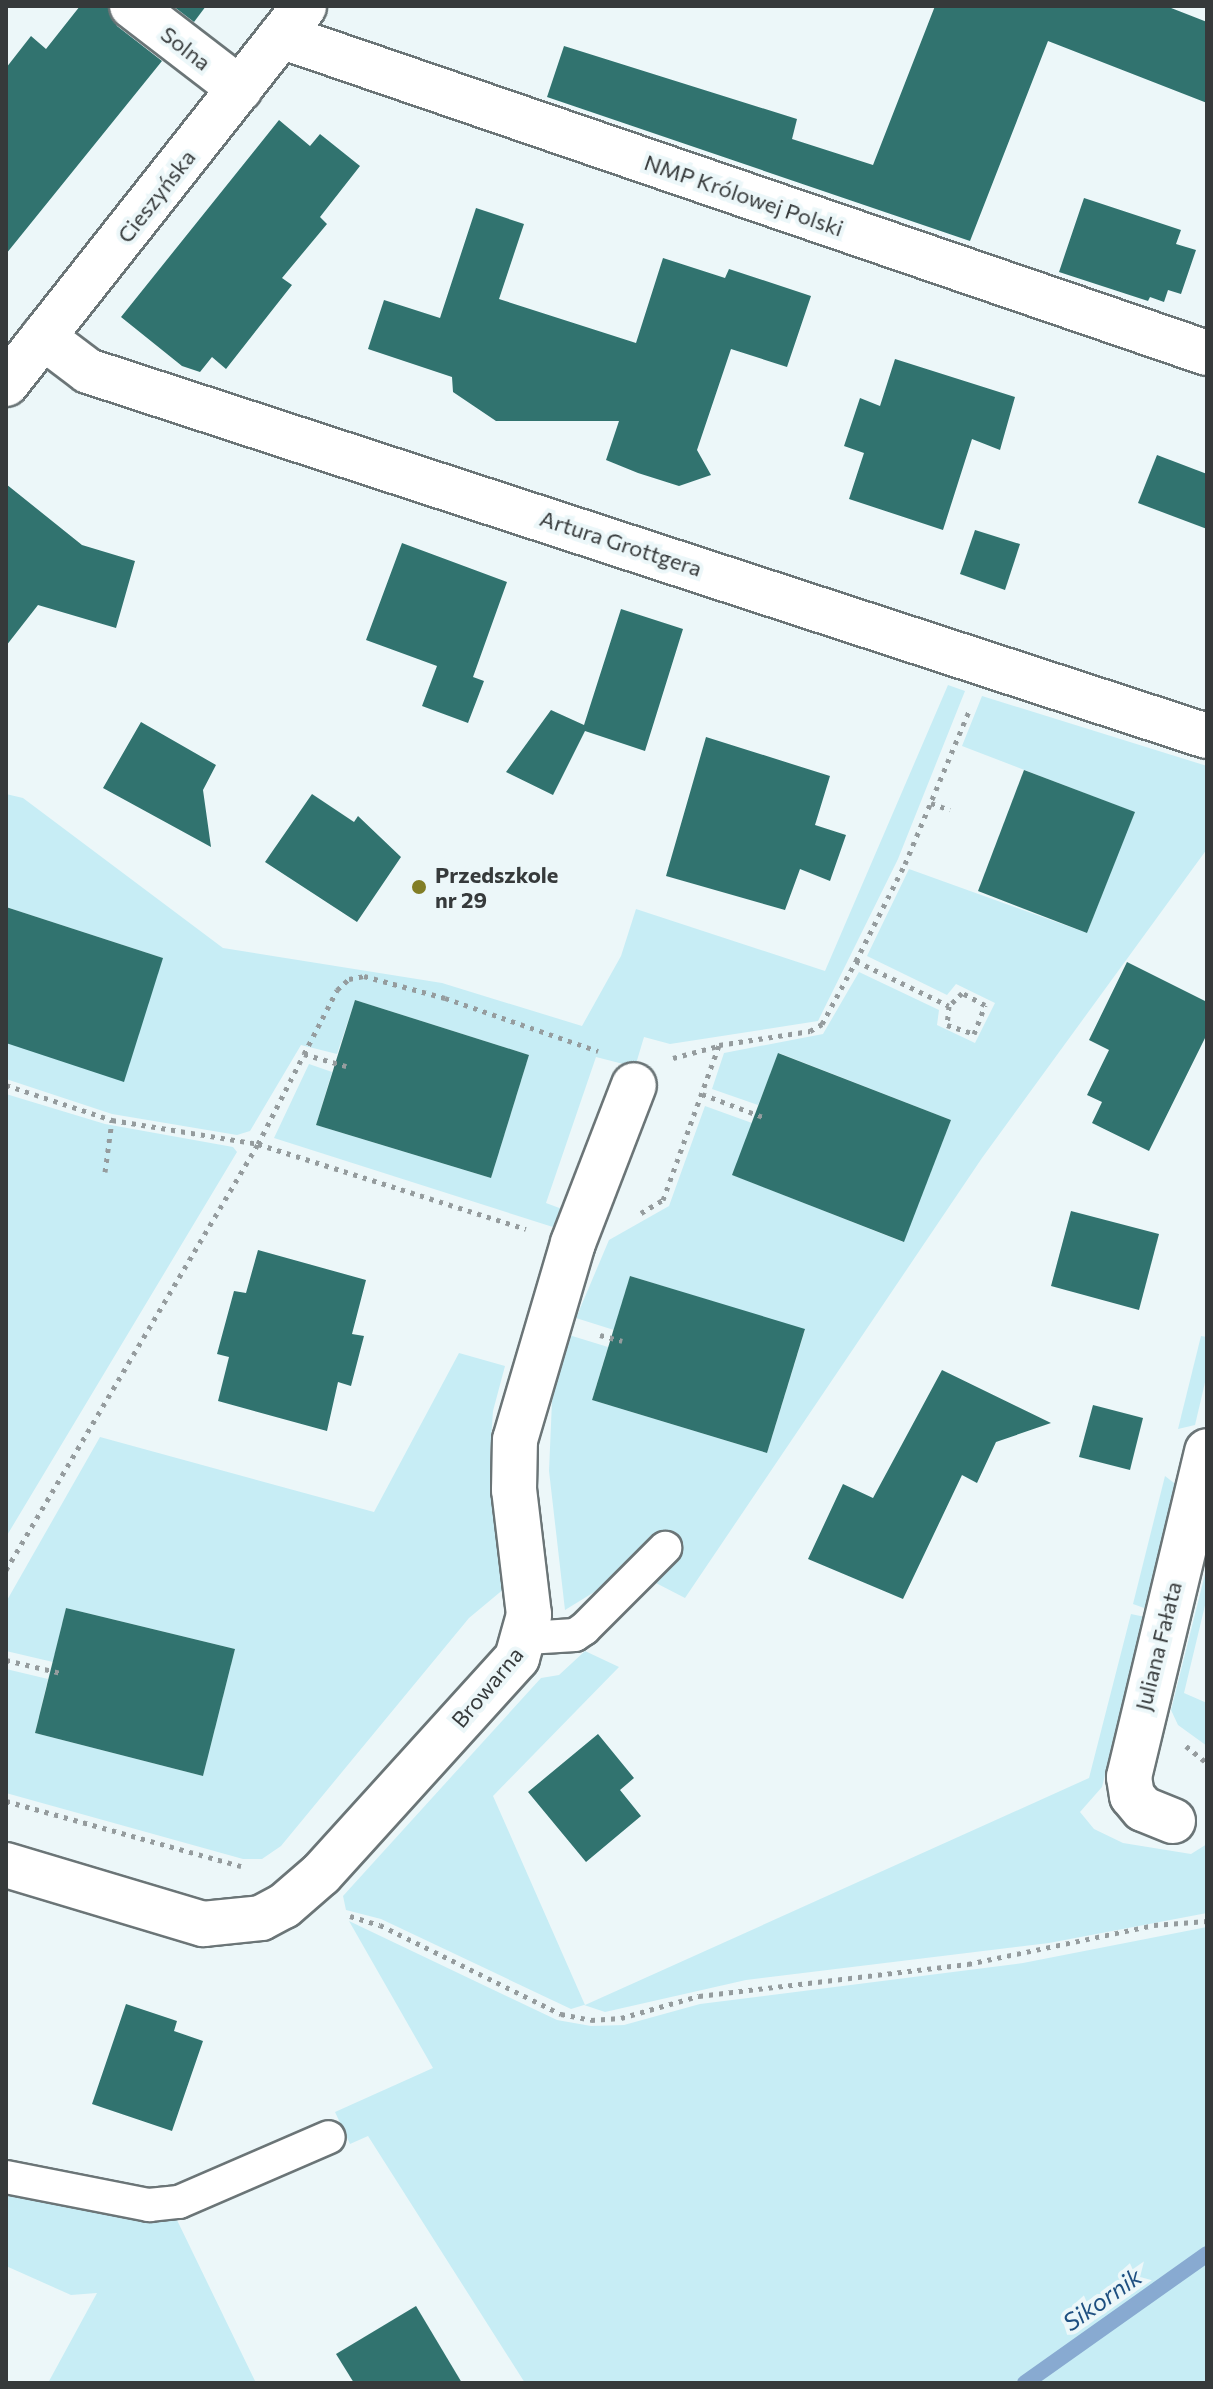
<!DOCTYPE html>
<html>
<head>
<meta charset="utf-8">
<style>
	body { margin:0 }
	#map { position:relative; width:1213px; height:2389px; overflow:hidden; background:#ecf7f9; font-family:Commissioner,sans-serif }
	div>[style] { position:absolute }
	.green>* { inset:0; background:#c7edf5 }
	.stream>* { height:16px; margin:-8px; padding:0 8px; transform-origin:8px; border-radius:8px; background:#88aad1 }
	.building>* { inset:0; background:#31736f }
	.path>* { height:5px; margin-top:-2.5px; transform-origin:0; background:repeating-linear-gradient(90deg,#959c9e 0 4px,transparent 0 10px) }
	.roads { filter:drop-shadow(2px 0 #6b7577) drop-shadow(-2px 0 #6b7577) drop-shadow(0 2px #6b7577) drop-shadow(0 -2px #6b7577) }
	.service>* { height:32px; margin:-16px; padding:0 16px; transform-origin:16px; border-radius:16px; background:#fff }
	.minor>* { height:44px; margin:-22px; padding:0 22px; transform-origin:22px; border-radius:22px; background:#fff }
	.tertiary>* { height:44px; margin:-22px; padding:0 22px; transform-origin:22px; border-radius:22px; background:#fff }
	.dots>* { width:22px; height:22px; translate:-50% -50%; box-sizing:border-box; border:4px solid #ecf7f9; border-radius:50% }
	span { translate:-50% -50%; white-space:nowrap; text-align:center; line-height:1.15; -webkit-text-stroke:8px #ecf7f9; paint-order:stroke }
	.street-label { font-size:22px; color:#363a3b }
	.poi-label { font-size:22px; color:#363a3b; font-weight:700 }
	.left { translate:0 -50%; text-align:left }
	.water-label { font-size:24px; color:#1e4f80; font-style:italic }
	.frame { position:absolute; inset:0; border:8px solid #363a3b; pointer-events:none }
</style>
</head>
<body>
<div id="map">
	<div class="green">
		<div style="clip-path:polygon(948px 685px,965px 691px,898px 859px,818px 1021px,670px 1044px,644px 1037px,635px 1067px,596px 1057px,546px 1203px,562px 1209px,556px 1228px,274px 1138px,309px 1064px,332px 1072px,316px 1125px,491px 1178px,529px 1055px,355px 1000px,337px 1054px,301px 1045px,250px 1131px,237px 1135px,112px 1114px,6px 1079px,6px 1043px,163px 958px,6px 907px,6px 794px,23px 798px,223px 948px,442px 983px,582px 1026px,621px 956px,636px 909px,825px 971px)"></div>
		<div style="clip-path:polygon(982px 696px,1207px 766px,1207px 849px,982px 1158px,685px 1598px,654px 1582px,681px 1551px,660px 1530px,622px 1575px,565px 1610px,549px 1471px,552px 1401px,569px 1335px,608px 1347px,592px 1400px,767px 1453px,805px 1330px,630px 1276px,614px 1330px,576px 1318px,609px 1240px,669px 1206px,705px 1106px,752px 1123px,733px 1175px,903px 1242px,951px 1120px,779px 1053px,758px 1105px,712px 1089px,724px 1053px,823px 1034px,859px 972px,939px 1010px,937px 1025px,975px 1043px,995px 1003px,956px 984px,947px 995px,867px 956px,909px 869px,1087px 933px,1134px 812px,962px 746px)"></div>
		<div style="clip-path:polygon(6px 1094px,105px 1124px,233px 1147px,237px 1152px,6px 1537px)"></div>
		<div style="clip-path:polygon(1201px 1336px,1207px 1337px,1207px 1374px,1195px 1425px,1178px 1429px)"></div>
		<div style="clip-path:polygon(459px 1353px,505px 1366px,493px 1411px,490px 1454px,505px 1588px,469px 1618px,281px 1846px,262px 1859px,243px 1859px,6px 1793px,6px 1669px,48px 1679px,35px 1733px,203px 1776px,235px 1649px,66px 1608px,53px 1662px,6px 1651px,6px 1602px,100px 1437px,374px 1512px)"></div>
		<div style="clip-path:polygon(1165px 1476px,1178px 1486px,1147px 1609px,1133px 1604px)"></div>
		<div style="clip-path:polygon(1207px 1566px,1207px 1597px,1184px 1693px,1207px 1703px,1207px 1746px,1178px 1725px,1171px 1710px)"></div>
		<div style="clip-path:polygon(1131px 1614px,1145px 1617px,1102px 1787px,1080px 1812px,1094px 1829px,1123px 1843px,1191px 1854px,1207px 1844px,1207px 1913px,1049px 1943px,746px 1980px,605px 2012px,584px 2005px,571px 2009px,381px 1919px,346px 1910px,343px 1896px,541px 1678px,559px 1675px,585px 1651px,619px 1667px,493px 1796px,585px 2005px,1089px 1778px)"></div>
		<div style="clip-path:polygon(349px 1921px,557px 2020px,591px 2026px,624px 2025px,700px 2004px,1023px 1963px,1207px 1927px,1207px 2383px,525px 2383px,368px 2136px,350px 2144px,335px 2112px,433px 2068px)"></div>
		<div style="clip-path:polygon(6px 2191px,176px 2218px,256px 2383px,48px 2383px,97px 2293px,71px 2295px,6px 2266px)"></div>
	</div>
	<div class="stream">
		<div style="left:1025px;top:2383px;width:223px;rotate:-35.3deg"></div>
	</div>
	<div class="building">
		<div style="clip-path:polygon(80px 6px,108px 6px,117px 26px,162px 61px,6px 254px,6px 68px,31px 36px,46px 49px)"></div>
		<div style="clip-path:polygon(173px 6px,206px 6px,194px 22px)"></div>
		<div style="clip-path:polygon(935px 6px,1166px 6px,1207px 22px,1207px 103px,1048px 41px,970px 241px,547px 97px,564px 46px,797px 119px,792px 139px,873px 165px)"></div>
		<div style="clip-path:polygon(279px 120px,310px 146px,320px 134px,360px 166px,320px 217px,327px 224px,282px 278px,292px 285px,226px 369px,212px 357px,200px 372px,182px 366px,121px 317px)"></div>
		<div style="clip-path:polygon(1084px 198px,1181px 230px,1176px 244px,1196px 250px,1181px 294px,1168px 290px,1164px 302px,1150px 297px,1148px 301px,1059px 272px)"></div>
		<div style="clip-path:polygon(476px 208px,524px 224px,499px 299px,636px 343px,663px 258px,725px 278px,729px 269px,811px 296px,787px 367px,731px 349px,697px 450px,711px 475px,679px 486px,638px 473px,606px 460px,619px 421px,496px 421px,453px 392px,452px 377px,368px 349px,384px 300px,440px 318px)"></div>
		<div style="clip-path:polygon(895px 359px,1015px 397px,1000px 450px,972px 439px,943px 530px,849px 499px,864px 453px,844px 446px,860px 398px,880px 406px)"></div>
		<div style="clip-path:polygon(1157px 455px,1207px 474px,1207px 529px,1138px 503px)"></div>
		<div style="clip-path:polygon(6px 484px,82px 545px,135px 561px,116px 628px,38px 605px,6px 646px)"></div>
		<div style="clip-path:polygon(975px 530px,1020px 544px,1005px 590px,960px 574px)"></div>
		<div style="clip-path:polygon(402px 543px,507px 582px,473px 677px,484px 681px,468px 723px,422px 706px,437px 666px,366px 640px)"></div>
		<div style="clip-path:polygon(621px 609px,683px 629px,645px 751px,585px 731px,553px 795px,506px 772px,551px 710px,584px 725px)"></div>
		<div style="clip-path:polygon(141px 722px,216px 765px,203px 790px,211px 847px,103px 788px)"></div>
		<div style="clip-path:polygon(706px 737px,830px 776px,815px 825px,846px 835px,830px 881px,800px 869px,785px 910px,666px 876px)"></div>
		<div style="clip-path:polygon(1024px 770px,1135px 812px,1087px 933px,978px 891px)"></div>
		<div style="clip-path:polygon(312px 794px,354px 822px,358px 816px,401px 857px,357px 922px,265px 862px)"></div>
		<div style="clip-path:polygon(6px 907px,163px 958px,124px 1082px,6px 1043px)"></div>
		<div style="clip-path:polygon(1127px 962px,1207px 1002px,1207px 1034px,1149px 1151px,1092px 1123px,1102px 1102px,1087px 1095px,1109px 1050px,1089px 1040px)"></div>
		<div style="clip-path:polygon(355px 1000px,529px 1055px,491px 1178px,316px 1125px)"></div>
		<div style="clip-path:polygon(778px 1053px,951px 1120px,904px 1242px,732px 1175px)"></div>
		<div style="clip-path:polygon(1071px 1211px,1159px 1234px,1139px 1310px,1051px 1286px)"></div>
		<div style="clip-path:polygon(258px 1250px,366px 1280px,352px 1334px,364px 1336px,351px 1386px,338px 1382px,327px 1431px,218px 1401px,229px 1357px,217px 1354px,234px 1291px,246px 1293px)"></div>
		<div style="clip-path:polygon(630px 1276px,805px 1329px,767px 1453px,592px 1400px)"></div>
		<div style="clip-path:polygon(942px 1370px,1051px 1423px,996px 1442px,977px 1483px,962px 1475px,903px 1599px,808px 1559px,843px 1484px,873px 1498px)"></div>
		<div style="clip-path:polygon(1093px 1405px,1143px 1418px,1130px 1470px,1079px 1457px)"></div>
		<div style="clip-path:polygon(66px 1608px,235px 1649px,203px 1776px,35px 1733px)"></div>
		<div style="clip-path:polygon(598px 1734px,634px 1778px,620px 1790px,641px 1816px,586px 1862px,528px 1792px)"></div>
		<div style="clip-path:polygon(126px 2004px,177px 2021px,174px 2031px,203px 2041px,172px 2131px,92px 2104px)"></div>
		<div style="clip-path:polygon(416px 2306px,462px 2383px,354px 2383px,336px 2354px)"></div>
	</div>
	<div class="path">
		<div style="left:931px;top:803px;width:20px;rotate:20deg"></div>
		<div style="left:856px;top:961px;width:109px;rotate:-63.2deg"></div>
		<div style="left:905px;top:864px;width:166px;rotate:-67.3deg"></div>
		<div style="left:304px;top:1054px;width:72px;rotate:-62.7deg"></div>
		<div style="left:337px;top:990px;width:16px;rotate:-43deg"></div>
		<div style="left:349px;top:979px;width:15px;rotate:-11deg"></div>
		<div style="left:364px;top:976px;width:84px;rotate:15.2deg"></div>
		<div style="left:445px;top:998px;width:162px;rotate:19.1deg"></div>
		<div style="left:673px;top:1058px;width:47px;rotate:-14.9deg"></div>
		<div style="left:6px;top:1085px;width:112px;rotate:18.3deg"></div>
		<div style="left:112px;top:1120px;width:148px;rotate:9.3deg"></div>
		<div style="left:258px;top:1144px;width:281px;rotate:17.6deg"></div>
		<div style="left:702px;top:1094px;width:68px;rotate:20.6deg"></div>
		<div style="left:105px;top:1172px;width:52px;rotate:-82.3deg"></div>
		<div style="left:641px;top:1213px;width:26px;rotate:-31deg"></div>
		<div style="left:663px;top:1200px;width:165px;rotate:-70.1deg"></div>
		<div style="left:719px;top:1045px;width:92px;rotate:-8.7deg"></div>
		<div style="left:810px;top:1031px;width:14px;rotate:-30deg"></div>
		<div style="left:822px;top:1024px;width:72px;rotate:-61.6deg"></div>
		<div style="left:856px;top:961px;width:103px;rotate:25.8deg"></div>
		<div style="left:949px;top:1006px;width:19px;rotate:96deg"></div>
		<div style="left:947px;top:1025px;width:28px;rotate:18deg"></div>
		<div style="left:974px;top:1034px;width:31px;rotate:-69deg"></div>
		<div style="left:985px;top:1005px;width:26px;rotate:-152deg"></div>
		<div style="left:962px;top:993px;width:18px;rotate:135deg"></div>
		<div style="left:600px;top:1335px;width:23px;rotate:15deg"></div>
		<div style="left:6px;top:1570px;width:495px;rotate:-59.4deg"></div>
		<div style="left:258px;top:1144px;width:101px;rotate:-62.9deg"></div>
		<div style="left:304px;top:1054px;width:44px;rotate:15.9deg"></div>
		<div style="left:6px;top:1660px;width:57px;rotate:13.3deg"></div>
		<div style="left:1186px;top:1746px;width:27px;rotate:39deg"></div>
		<div style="left:6px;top:1801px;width:244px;rotate:15.5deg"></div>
		<div style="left:350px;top:1916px;width:31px;rotate:17deg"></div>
		<div style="left:380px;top:1925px;width:202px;rotate:26.2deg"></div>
		<div style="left:561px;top:2014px;width:31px;rotate:11deg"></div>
		<div style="left:591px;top:2020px;width:30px;rotate:-4deg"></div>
		<div style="left:621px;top:2018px;width:81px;rotate:-15.8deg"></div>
		<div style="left:699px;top:1996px;width:271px;rotate:-6.8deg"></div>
		<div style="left:968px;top:1964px;width:190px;rotate:-11.8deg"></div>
		<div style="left:1154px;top:1925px;width:53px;rotate:-4.3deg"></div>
	</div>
	<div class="roads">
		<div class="service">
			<div style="left:527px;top:1638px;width:48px;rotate:-3.6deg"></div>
			<div style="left:575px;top:1635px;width:11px;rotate:-34deg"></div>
			<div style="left:584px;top:1629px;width:115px;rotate:-45deg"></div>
			<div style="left:6px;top:2177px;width:146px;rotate:11.1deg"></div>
			<div style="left:149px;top:2205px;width:30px;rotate:-6deg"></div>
			<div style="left:179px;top:2202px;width:163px;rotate:-23.4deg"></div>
		</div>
		<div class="minor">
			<div style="left:132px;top:6px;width:136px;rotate:37.5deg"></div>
			<div style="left:281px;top:36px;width:979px;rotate:18.9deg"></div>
			<div style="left:43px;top:337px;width:56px;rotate:37.1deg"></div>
			<div style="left:88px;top:371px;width:1177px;rotate:18.07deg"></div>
			<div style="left:1173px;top:1821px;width:32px;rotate:-158deg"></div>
			<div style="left:1143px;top:1809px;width:17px;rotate:-130deg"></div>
			<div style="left:1132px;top:1796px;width:19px;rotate:-99deg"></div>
			<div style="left:1129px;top:1777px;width:335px;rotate:-76.5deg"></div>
			<div style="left:6px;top:1865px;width:206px;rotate:16.7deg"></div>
			<div style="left:203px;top:1924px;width:58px;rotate:-5.9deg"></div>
			<div style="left:261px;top:1918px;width:26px;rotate:-28deg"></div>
			<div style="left:284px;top:1906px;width:49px;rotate:-40.9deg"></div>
			<div style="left:321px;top:1874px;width:292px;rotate:-47.8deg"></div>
			<div style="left:517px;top:1658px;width:45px;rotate:-74.4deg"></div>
			<div style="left:529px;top:1615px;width:126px;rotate:-96.8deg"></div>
			<div style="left:514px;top:1490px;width:50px;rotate:-88.9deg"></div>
			<div style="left:515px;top:1440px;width:205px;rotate:-73.6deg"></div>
			<div style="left:573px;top:1243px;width:169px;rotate:-68.9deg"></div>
		</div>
		<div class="tertiary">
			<div style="left:6px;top:384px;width:481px;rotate:-51.7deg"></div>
		</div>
	</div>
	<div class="dots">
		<div style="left:419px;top:887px;background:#827e26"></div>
	</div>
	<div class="street-label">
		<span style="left:186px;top:48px;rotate:38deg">Solna</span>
		<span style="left:744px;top:195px;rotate:19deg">NMP Królowej Polski</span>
		<span style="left:156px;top:196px;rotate:-52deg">Cieszyńska</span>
		<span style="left:621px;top:543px;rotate:18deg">Artura Grottgera</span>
		<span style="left:1158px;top:1646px;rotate:-76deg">Juliana Fałata</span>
		<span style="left:487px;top:1687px;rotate:-50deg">Browarna</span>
	</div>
	<div class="poi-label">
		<span class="left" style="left:435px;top:887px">Przedszkole<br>nr 29</span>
	</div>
	<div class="water-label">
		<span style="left:1102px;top:2299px;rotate:-35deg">Sikornik</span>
	</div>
	<div class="frame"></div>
</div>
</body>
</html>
